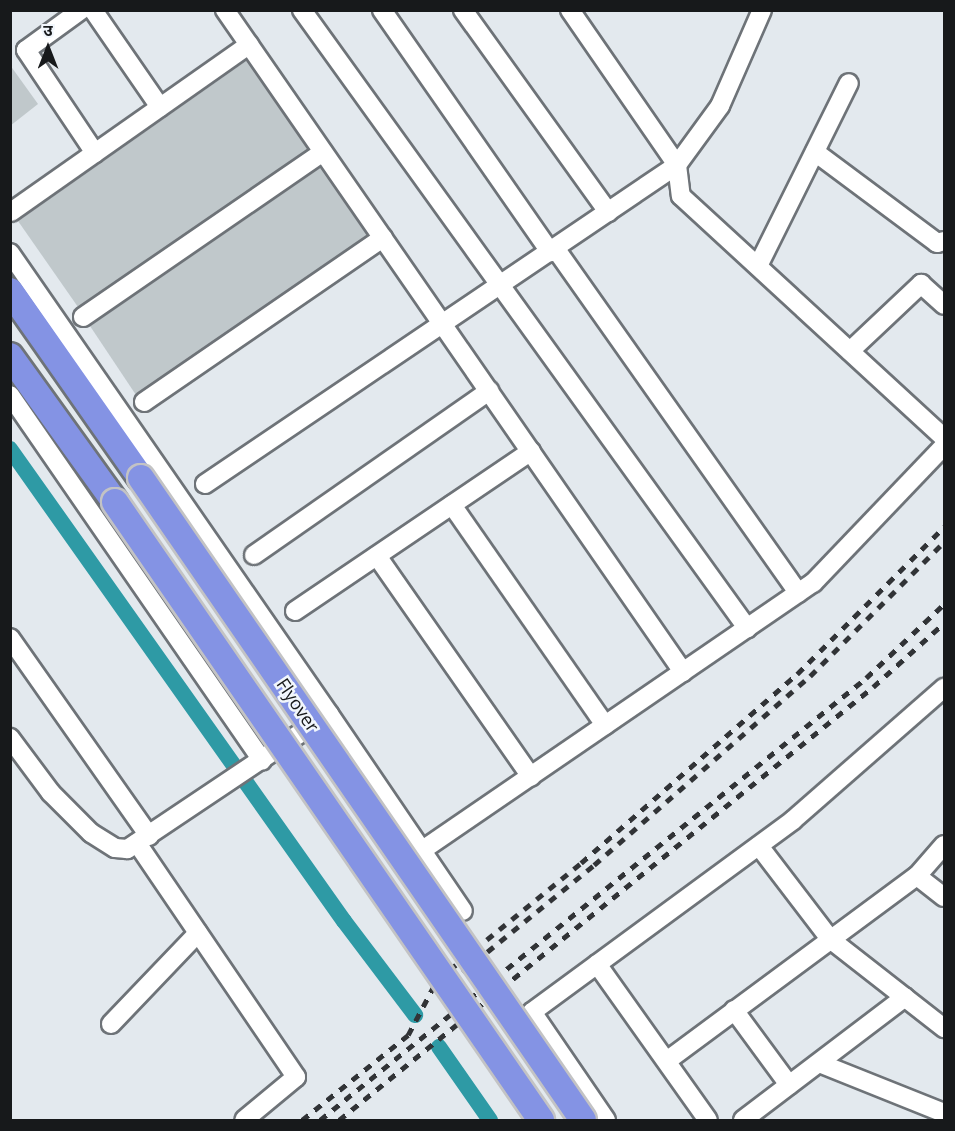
<!DOCTYPE html>
<html>
<head>
<meta charset="utf-8">
<style>
	body { margin:0 }
	#map { position:relative; width:955px; height:1131px; overflow:hidden; background:#e3e9ee; font-family:"Open Sans","Noto Sans Devanagari",sans-serif }
	div>[style] { position:absolute }
	.canal>* { height:16px; margin:-8px; padding:0 8px; transform-origin:8px; border-radius:8px; background:#2e9aa5 }
	.building>* { inset:0; background:#c0c8cb }
	.roads { filter:drop-shadow(2px 0 #6e7378) drop-shadow(-2px 0 #6e7378) drop-shadow(0 2px #6e7378) drop-shadow(0 -2px #6e7378) }
	.minor>* { height:18px; margin:-9px; padding:0 9px; transform-origin:9px; border-radius:9px; background:#fff }
	.highway>* { height:26px; margin:-13px; padding:0 13px; transform-origin:13px; border-radius:13px; background:#8493e4 }
	.rail>* { height:4.5px; margin-top:-2.25px; transform-origin:0; background:repeating-linear-gradient(90deg,#313336 0 8px,transparent 0 16px) }
	.bridges { filter:drop-shadow(2px 0 #c3c3c4) drop-shadow(-2px 0 #c3c3c4) drop-shadow(0 2px #c3c3c4) drop-shadow(0 -2px #c3c3c4) }
	.highway-bridge>* { height:26px; margin:-13px; padding:0 13px; transform-origin:13px; border-radius:13px; background:#8493e4 }
	span { translate:-50% -50%; white-space:nowrap; text-align:center; line-height:1.15; -webkit-text-stroke:5px #f1f6fc; paint-order:stroke }
	.street-label { font-size:18px; color:#17191b }
	.frame { position:absolute; inset:0; border:12px solid #17191b; pointer-events:none }
	.north { position:absolute; left:18px; top:18px; width:60px; height:60px; -webkit-text-stroke:4px #f1f6fc; paint-order:stroke; rotate:0deg; font-size:16px; font-weight:700; line-height:24px; text-align:center; color:#17191b }
	.north::after { content:''; display:block; margin:auto; width:21px; height:27px; background:#17191b; clip-path:polygon(50% 0,100% 100%,50% 72%,0 100%) }
</style>
</head>
<body>
<div id="map">
	<div class="canal">
		<div style="left:10px;top:449px;width:578px;rotate:54.72deg"></div>
		<div style="left:344px;top:921px;width:118px;rotate:52.9deg"></div>
		<div style="left:439px;top:1047px;width:89px;rotate:55.1deg"></div>
	</div>
	<div class="building">
		<div style="clip-path:polygon(246px 61px,308px 149px,78px 307px,18px 221px)"></div>
		<div style="clip-path:polygon(10px 65px,38px 104px,10px 126px)"></div>
		<div style="clip-path:polygon(320px 168px,367px 235px,136px 395px,90px 326px)"></div>
	</div>
	<div class="roads">
		<div class="minor">
			<div style="left:81px;top:10px;width:68px;rotate:144deg"></div>
			<div style="left:26px;top:50px;width:124px;rotate:56.2deg"></div>
			<div style="left:93px;top:10px;width:118px;rotate:55.4deg"></div>
			<div style="left:225px;top:10px;width:805px;rotate:55.32deg"></div>
			<div style="left:302px;top:10px;width:762px;rotate:54.24deg"></div>
			<div style="left:382px;top:10px;width:295px;rotate:55.2deg"></div>
			<div style="left:463px;top:10px;width:249px;rotate:54.3deg"></div>
			<div style="left:570px;top:10px;width:188px;rotate:55.4deg"></div>
			<div style="left:677px;top:165px;width:31px;rotate:83deg"></div>
			<div style="left:681px;top:196px;width:357px;rotate:42.6deg"></div>
			<div style="left:815px;top:152px;width:152px;rotate:36.7deg"></div>
			<div style="left:937px;top:243px;width:7px;rotate:-16deg"></div>
			<div style="left:11px;top:212px;width:291px;rotate:-35.1deg"></div>
			<div style="left:555px;top:248px;width:422px;rotate:54.8deg"></div>
			<div style="left:10px;top:253px;width:561px;rotate:55.32deg"></div>
			<div style="left:329px;top:714px;width:243px;rotate:146.2deg"></div>
			<div style="left:127px;top:849px;width:12px;rotate:-175deg"></div>
			<div style="left:115px;top:848px;width:28px;rotate:-148deg"></div>
			<div style="left:91px;top:833px;width:57px;rotate:-135deg"></div>
			<div style="left:51px;top:793px;width:69px;rotate:-126.7deg"></div>
			<div style="left:758px;top:266px;width:204px;rotate:-63.6deg"></div>
			<div style="left:83px;top:317px;width:291px;rotate:-34.5deg"></div>
			<div style="left:850px;top:351px;width:98px;rotate:-43.3deg"></div>
			<div style="left:921px;top:284px;width:31px;rotate:42deg"></div>
			<div style="left:10px;top:395px;width:444px;rotate:55.4deg"></div>
			<div style="left:144px;top:402px;width:290px;rotate:-34.5deg"></div>
			<div style="left:205px;top:484px;width:570px;rotate:-34.05deg"></div>
			<div style="left:677px;top:165px;width:73px;rotate:-53.9deg"></div>
			<div style="left:720px;top:106px;width:105px;rotate:-66.4deg"></div>
			<div style="left:452px;top:505px;width:268px;rotate:55.2deg"></div>
			<div style="left:254px;top:555px;width:287px;rotate:-34.9deg"></div>
			<div style="left:377px;top:556px;width:269px;rotate:55.1deg"></div>
			<div style="left:295px;top:611px;width:285px;rotate:-34.1deg"></div>
			<div style="left:10px;top:638px;width:242px;rotate:54.9deg"></div>
			<div style="left:329px;top:714px;width:238px;rotate:55.8deg"></div>
			<div style="left:137px;top:843px;width:283px;rotate:55.8deg"></div>
			<div style="left:296px;top:1077px;width:67px;rotate:140.4deg"></div>
			<div style="left:944px;top:845px;width:41px;rotate:131.1deg"></div>
			<div style="left:917px;top:876px;width:34px;rotate:38deg"></div>
			<div style="left:759px;top:846px;width:117px;rotate:52.6deg"></div>
			<div style="left:830px;top:939px;width:145px;rotate:38deg"></div>
			<div style="left:421px;top:851px;width:475px;rotate:-34.4deg"></div>
			<div style="left:813px;top:583px;width:190px;rotate:-46.3deg"></div>
			<div style="left:597px;top:964px;width:191px;rotate:54.6deg"></div>
			<div style="left:734px;top:1010px;width:93px;rotate:53.7deg"></div>
			<div style="left:111px;top:1024px;width:126px;rotate:-46.3deg"></div>
			<div style="left:668px;top:1060px;width:310px;rotate:-36.5deg"></div>
			<div style="left:819px;top:1063px;width:135px;rotate:21.8deg"></div>
			<div style="left:606px;top:1120px;width:131px;rotate:-124.4deg"></div>
			<div style="left:532px;top:1012px;width:324px;rotate:-36.3deg"></div>
			<div style="left:793px;top:820px;width:201px;rotate:-41.2deg"></div>
			<div style="left:743px;top:1120px;width:203px;rotate:-37.2deg"></div>
		</div>
		<div class="highway">
			<div style="left:10px;top:291px;width:228px;rotate:55deg"></div>
			<div style="left:10px;top:356px;width:180px;rotate:54.3deg"></div>
		</div>
	</div>
	<div class="rail">
		<div style="left:450px;top:982px;width:186px;rotate:-39.1deg"></div>
		<div style="left:594px;top:865px;width:287px;rotate:-41.2deg"></div>
		<div style="left:810px;top:676px;width:190px;rotate:-45deg"></div>
		<div style="left:302px;top:1120px;width:136px;rotate:-38.7deg"></div>
		<div style="left:408px;top:1035px;width:62px;rotate:-62.2deg"></div>
		<div style="left:437px;top:980px;width:186px;rotate:-39.1deg"></div>
		<div style="left:581px;top:863px;width:287px;rotate:-41.2deg"></div>
		<div style="left:797px;top:674px;width:208px;rotate:-45deg"></div>
		<div style="left:320px;top:1120px;width:702px;rotate:-38.99deg"></div>
		<div style="left:866px;top:678px;width:108px;rotate:-43.5deg"></div>
		<div style="left:339px;top:1120px;width:687px;rotate:-39.04deg"></div>
		<div style="left:873px;top:687px;width:96px;rotate:-42deg"></div>
	</div>
	<div class="bridges">
		<div class="highway-bridge">
			<div style="left:141px;top:478px;width:779px;rotate:55.45deg"></div>
			<div style="left:115px;top:502px;width:751px;rotate:55.42deg"></div>
		</div>
	</div>
	<div class="street-label">
		<span style="left:298px;top:705px;rotate:56deg">Flyover</span>
	</div>
	<div class="frame"></div>
	<div class="north">उ</div>
</div>
</body>
</html>
